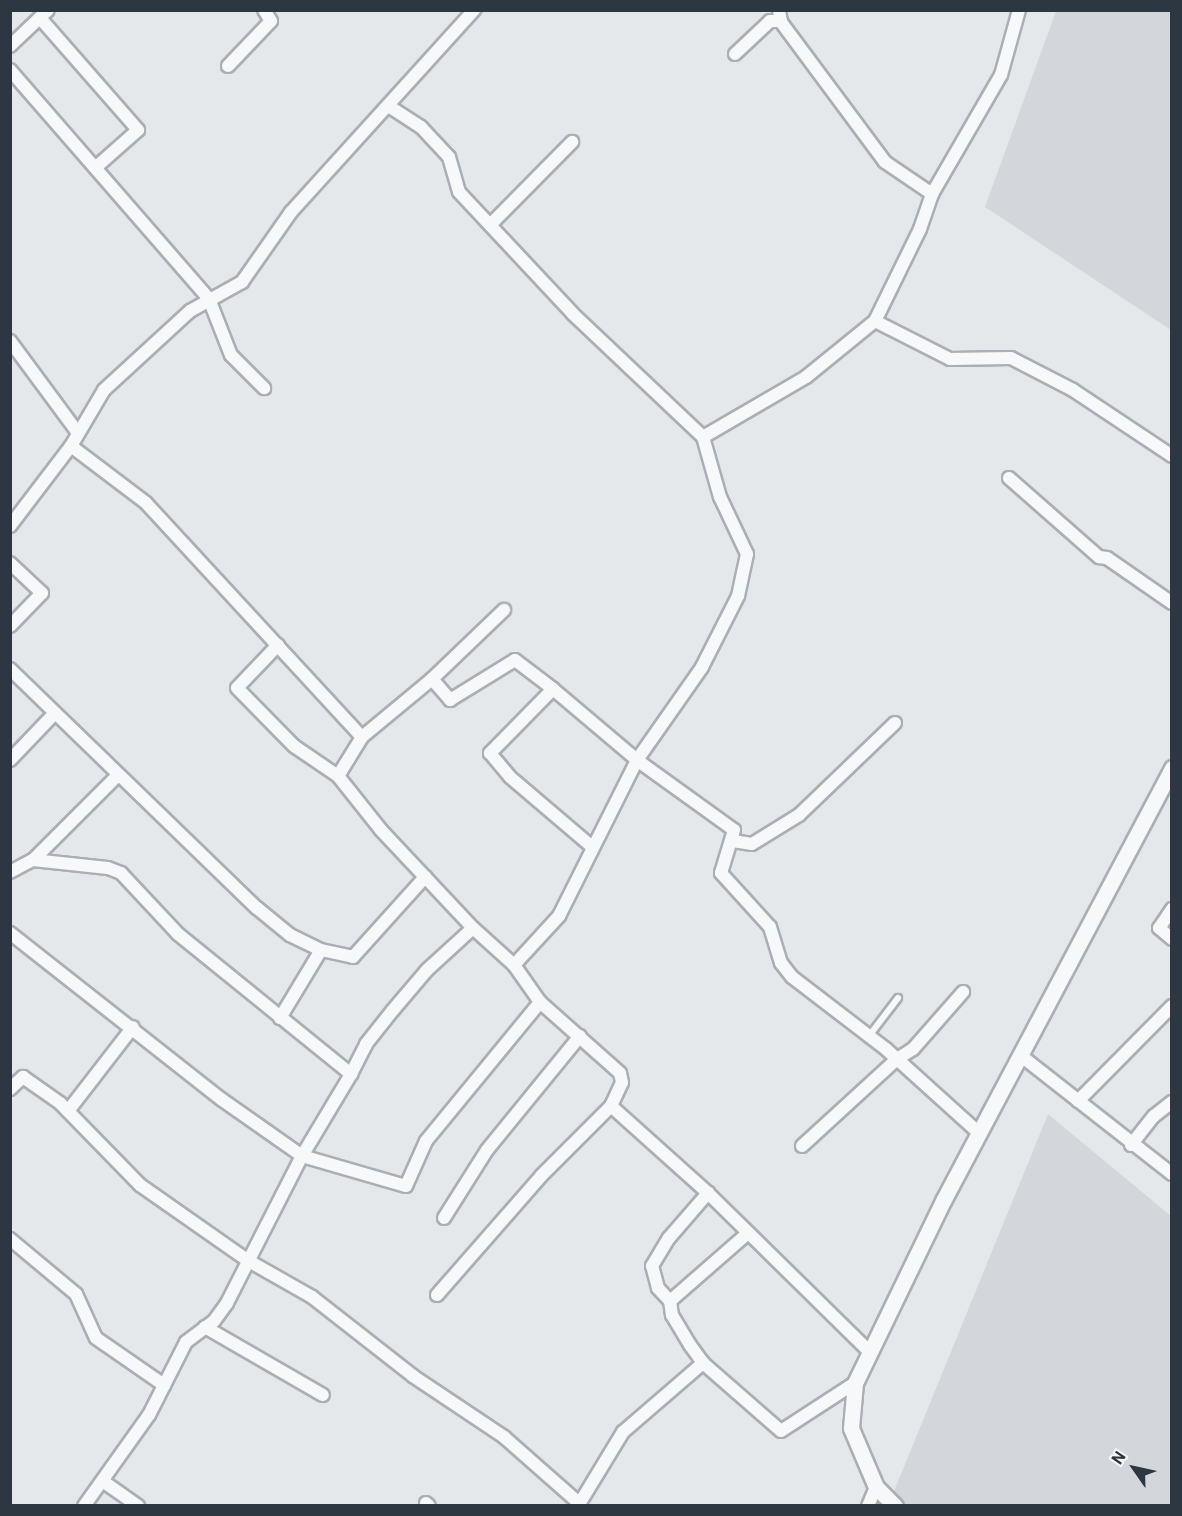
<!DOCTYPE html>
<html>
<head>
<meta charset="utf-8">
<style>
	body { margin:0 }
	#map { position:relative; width:1182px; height:1516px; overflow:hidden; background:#e4e8eb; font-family:Roboto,sans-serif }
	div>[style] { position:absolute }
	.built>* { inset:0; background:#d3d7dc }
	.roads { filter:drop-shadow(2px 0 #a9afb5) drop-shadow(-2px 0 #a9afb5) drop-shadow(0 2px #a9afb5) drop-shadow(0 -2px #a9afb5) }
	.service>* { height:6px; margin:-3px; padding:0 3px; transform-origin:3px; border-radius:3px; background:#f7f8f9 }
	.minor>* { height:12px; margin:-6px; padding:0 6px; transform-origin:6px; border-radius:6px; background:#f7f8f9 }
	.tertiary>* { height:15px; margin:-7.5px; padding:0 7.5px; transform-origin:7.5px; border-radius:7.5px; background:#f7f8f9 }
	span { translate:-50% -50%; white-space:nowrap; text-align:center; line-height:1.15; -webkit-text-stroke:5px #f4f6f8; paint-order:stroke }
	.frame { position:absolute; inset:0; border:12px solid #2d3742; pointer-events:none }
	.north { position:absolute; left:1104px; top:1438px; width:60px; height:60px; -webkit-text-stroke:4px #f4f6f8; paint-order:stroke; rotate:304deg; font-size:16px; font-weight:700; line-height:24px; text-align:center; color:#2d3742 }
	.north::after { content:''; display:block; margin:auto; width:21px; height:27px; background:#2d3742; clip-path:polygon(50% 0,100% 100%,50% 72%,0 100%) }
</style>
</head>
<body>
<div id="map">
	<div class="built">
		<div style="clip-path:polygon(1056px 11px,1171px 11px,1171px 330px,985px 207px)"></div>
		<div style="clip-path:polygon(1048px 1114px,1171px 1216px,1171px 1505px,888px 1506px)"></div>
	</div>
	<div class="roads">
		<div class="service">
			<div style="left:869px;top:1036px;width:48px;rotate:-52.7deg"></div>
		</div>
		<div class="minor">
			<div style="left:779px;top:10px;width:12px;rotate:81deg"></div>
			<div style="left:781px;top:22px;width:174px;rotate:53.4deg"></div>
			<div style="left:885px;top:162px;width:57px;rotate:34.2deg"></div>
			<div style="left:40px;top:18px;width:149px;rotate:48.8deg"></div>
			<div style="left:138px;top:130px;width:57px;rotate:138.5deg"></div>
			<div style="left:10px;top:46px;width:52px;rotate:-43.5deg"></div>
			<div style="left:735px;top:54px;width:48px;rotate:-43.3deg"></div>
			<div style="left:770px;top:21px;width:11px"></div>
			<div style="left:228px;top:66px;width:62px;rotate:-46.3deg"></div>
			<div style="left:271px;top:21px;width:13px;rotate:-122deg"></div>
			<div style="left:10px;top:70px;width:303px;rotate:49deg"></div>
			<div style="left:209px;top:299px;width:60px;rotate:68.6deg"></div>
			<div style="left:231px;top:355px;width:47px;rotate:45deg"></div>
			<div style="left:390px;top:107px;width:37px;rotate:33deg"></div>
			<div style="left:421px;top:127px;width:41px;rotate:47deg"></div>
			<div style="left:449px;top:157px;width:36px;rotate:74deg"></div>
			<div style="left:459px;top:192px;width:167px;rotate:46.9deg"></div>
			<div style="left:573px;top:314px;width:179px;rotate:43.4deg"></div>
			<div style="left:490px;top:225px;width:117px;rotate:-45.3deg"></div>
			<div style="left:875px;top:321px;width:84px;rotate:26.9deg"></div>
			<div style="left:950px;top:359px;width:61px;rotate:-0.9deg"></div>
			<div style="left:1011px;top:358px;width:70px;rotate:27.3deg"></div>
			<div style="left:1073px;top:390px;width:119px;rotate:33.7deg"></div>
			<div style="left:10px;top:341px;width:114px;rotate:53.5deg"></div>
			<div style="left:71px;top:446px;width:94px;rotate:37.2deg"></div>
			<div style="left:146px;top:503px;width:318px;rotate:47.3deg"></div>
			<div style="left:1009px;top:478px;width:120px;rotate:41.3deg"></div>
			<div style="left:1099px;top:557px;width:8px;rotate:7deg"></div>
			<div style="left:1107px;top:558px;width:79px;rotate:34.7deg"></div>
			<div style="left:10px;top:526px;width:101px;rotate:-52.7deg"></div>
			<div style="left:71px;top:446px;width:65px;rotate:-59.5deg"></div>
			<div style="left:104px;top:390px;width:117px;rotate:-42.6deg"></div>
			<div style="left:190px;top:311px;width:60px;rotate:-29.1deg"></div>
			<div style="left:242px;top:282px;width:85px;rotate:-55deg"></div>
			<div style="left:291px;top:212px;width:273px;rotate:-47.8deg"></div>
			<div style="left:10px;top:563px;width:44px;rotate:43.2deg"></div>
			<div style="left:42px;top:593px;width:46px;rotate:134.1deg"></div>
			<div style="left:278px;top:645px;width:59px;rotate:133.6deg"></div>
			<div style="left:237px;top:688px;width:81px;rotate:45.5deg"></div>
			<div style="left:294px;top:746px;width:53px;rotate:34.3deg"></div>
			<div style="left:10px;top:669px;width:344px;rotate:44.1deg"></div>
			<div style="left:257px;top:908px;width:43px;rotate:39.3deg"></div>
			<div style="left:290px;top:935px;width:34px;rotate:26deg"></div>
			<div style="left:321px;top:950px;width:33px;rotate:12deg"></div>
			<div style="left:353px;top:957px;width:108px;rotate:-48deg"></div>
			<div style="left:432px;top:679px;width:28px;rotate:49deg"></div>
			<div style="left:450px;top:700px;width:76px;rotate:-31.6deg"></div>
			<div style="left:515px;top:660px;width:48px;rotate:37.3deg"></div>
			<div style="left:10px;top:760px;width:64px;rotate:-46.3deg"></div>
			<div style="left:733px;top:841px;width:19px;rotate:9deg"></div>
			<div style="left:752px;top:844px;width:55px;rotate:-31.7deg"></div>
			<div style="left:799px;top:815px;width:133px;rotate:-43.8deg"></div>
			<div style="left:33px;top:860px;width:120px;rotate:-45deg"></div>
			<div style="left:10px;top:872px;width:26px;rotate:-28deg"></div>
			<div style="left:33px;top:860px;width:75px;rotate:6.1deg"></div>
			<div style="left:108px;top:868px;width:14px;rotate:21deg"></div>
			<div style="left:121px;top:873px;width:83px;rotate:46.9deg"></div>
			<div style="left:178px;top:934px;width:223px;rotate:39deg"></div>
			<div style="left:351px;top:1074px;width:34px;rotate:-63deg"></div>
			<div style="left:366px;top:1044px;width:43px;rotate:-51.5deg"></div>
			<div style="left:393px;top:1010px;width:52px;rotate:-49.6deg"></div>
			<div style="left:427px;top:970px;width:62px;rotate:-42.4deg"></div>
			<div style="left:473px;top:928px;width:55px;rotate:42.1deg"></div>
			<div style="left:514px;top:965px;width:67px;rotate:-47.4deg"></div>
			<div style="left:559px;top:916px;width:174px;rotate:-63.4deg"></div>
			<div style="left:637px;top:760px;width:110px;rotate:-139.8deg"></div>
			<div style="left:553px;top:689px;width:90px;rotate:134.5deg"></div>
			<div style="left:490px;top:753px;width:31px;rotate:50deg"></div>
			<div style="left:510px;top:777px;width:106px;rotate:40.4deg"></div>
			<div style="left:1172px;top:909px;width:23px;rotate:124deg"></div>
			<div style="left:1159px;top:928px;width:17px;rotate:40deg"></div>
			<div style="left:473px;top:928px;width:134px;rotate:-133.2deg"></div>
			<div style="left:381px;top:830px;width:69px;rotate:-128.5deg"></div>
			<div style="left:338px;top:776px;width:46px;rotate:-58.4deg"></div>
			<div style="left:362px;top:737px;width:91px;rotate:-39.6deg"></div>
			<div style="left:432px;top:679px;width:100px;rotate:-43.8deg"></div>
			<div style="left:10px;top:933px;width:268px;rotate:38.2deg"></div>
			<div style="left:221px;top:1099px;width:99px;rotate:35.1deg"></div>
			<div style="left:302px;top:1156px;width:108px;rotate:16.1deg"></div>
			<div style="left:406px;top:1186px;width:49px;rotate:-66deg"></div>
			<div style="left:426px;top:1141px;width:180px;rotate:-50.6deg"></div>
			<div style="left:280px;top:1018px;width:79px;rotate:-58.9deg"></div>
			<div style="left:1020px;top:1055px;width:193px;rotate:38.1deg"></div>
			<div style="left:10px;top:1089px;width:18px;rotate:-43deg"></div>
			<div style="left:23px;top:1077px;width:45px;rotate:35.1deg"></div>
			<div style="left:60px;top:1103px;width:115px;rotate:45.7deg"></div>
			<div style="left:140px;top:1185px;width:131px;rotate:35deg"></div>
			<div style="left:247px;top:1260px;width:75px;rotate:29.6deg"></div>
			<div style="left:312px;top:1297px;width:128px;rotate:38deg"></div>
			<div style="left:413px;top:1376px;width:110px;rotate:33.8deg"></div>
			<div style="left:504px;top:1437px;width:101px;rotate:41.4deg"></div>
			<div style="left:1078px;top:1101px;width:134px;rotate:-45.3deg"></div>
			<div style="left:611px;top:1106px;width:130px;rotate:41.9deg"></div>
			<div style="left:708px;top:1193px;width:227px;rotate:44.5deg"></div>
			<div style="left:68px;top:1111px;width:106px;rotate:-52.3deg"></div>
			<div style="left:979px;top:1133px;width:125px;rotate:-137.9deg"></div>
			<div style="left:886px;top:1049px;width:118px;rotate:-142.5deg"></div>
			<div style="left:792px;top:977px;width:18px;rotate:-128deg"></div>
			<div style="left:781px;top:963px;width:38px;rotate:-107deg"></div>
			<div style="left:770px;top:927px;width:73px;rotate:-132.2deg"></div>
			<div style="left:721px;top:873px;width:45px;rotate:-73.2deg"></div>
			<div style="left:734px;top:830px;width:120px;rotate:-144.2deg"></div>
			<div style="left:637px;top:760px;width:113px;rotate:-55deg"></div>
			<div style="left:702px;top:667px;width:80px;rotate:-63.1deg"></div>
			<div style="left:738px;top:596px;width:43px;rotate:-77.9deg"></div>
			<div style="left:747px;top:554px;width:63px;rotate:-115.3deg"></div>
			<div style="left:720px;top:497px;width:62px;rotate:-105.8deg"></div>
			<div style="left:703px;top:437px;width:119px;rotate:-30.2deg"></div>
			<div style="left:806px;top:377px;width:89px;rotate:-39.1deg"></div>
			<div style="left:875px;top:321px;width:102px;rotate:-63.9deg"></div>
			<div style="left:920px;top:229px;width:37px;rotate:-71deg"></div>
			<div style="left:932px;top:194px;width:138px;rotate:-59.9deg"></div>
			<div style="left:1001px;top:75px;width:67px;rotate:-74.5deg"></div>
			<div style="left:1131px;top:1145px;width:37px;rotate:-52deg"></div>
			<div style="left:1154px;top:1116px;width:23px;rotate:-38deg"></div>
			<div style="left:802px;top:1146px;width:129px;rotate:-42.5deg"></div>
			<div style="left:897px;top:1059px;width:19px;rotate:-32deg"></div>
			<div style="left:913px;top:1049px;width:76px;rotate:-48.7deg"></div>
			<div style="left:444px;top:1218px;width:80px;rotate:-57.7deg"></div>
			<div style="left:487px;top:1150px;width:147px;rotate:-50.8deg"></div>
			<div style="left:748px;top:1233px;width:103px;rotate:138.9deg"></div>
			<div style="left:670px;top:1301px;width:14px;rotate:82deg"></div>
			<div style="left:672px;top:1315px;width:35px;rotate:59deg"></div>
			<div style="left:690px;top:1345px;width:22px;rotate:54deg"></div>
			<div style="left:703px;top:1363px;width:103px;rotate:41.1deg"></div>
			<div style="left:781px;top:1431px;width:88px;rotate:-33deg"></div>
			<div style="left:10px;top:1239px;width:86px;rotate:39.8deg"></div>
			<div style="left:76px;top:1294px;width:48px;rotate:65.6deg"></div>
			<div style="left:96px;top:1338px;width:83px;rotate:34.7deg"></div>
			<div style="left:437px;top:1295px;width:158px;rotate:-48.8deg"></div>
			<div style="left:541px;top:1176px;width:99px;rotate:-45deg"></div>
			<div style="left:611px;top:1106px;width:26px;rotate:-65deg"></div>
			<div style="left:622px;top:1082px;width:9px;rotate:-103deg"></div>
			<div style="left:620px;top:1073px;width:107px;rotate:-138.4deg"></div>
			<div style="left:540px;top:1002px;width:45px;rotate:-125.1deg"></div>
			<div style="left:670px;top:1301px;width:18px;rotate:-133deg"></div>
			<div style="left:658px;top:1288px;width:23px;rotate:-105deg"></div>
			<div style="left:652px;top:1266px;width:33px;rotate:-59deg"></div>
			<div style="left:669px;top:1238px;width:60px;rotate:-49.1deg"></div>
			<div style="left:205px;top:1327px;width:136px;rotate:30deg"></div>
			<div style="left:104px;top:1482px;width:42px;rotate:35.2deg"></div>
			<div style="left:426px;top:1503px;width:4px;rotate:45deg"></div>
			<div style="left:84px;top:1506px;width:112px;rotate:-54.5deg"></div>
			<div style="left:149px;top:1415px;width:82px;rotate:-63.1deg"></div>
			<div style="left:186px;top:1342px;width:35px;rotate:-37deg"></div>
			<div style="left:214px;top:1321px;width:22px;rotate:-54deg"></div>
			<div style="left:227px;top:1303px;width:165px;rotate:-63deg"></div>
			<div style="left:302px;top:1156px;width:96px;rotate:-59.1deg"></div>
			<div style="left:578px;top:1506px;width:87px;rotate:-58.7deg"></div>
			<div style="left:623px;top:1432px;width:106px;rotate:-40.8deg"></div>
			<div style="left:868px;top:1506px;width:21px;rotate:-67deg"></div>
		</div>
		<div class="tertiary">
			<div style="left:895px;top:1506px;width:27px;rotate:-135deg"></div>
			<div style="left:876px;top:1487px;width:64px;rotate:-113deg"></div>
			<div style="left:851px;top:1428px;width:45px;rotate:-84.9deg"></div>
			<div style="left:855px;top:1383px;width:204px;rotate:-64.2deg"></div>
			<div style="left:944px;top:1199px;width:488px;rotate:-62.1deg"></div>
		</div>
	</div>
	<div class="frame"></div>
	<div class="north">N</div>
</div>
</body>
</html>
